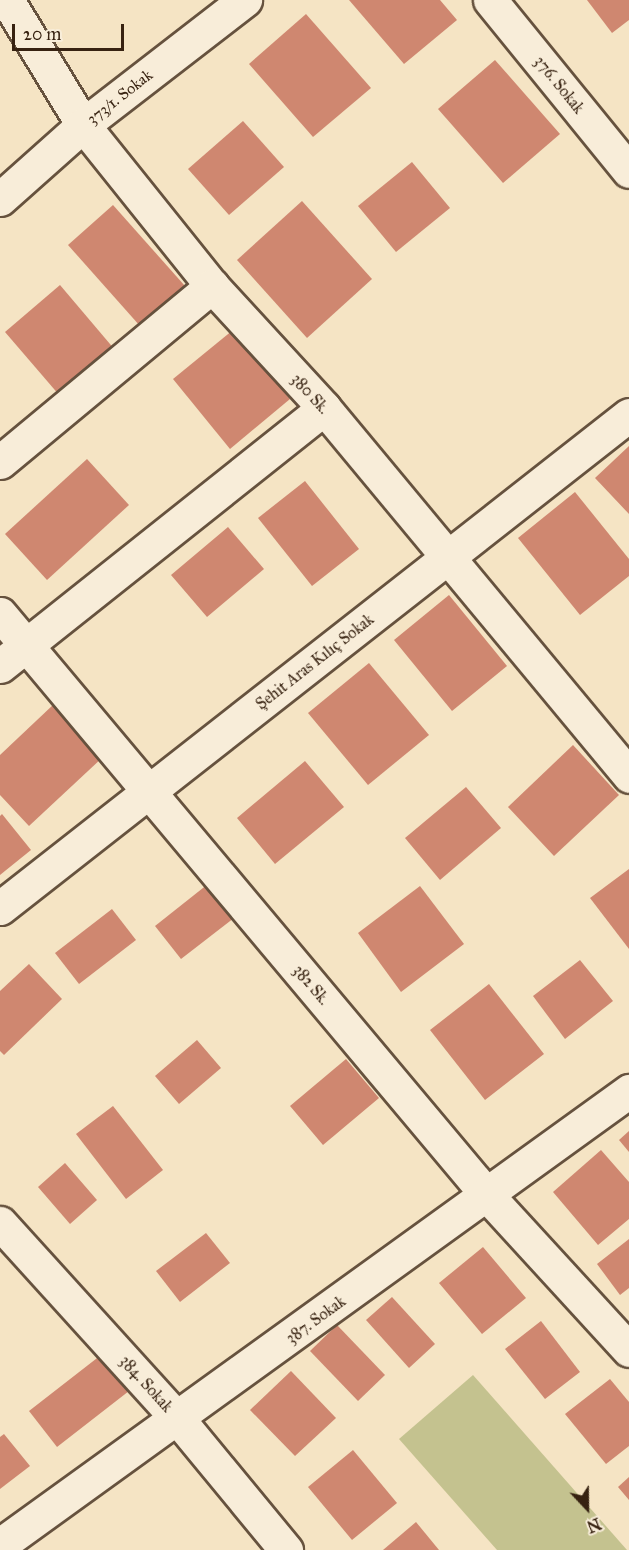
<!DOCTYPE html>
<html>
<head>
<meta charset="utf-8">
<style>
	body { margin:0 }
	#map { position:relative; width:629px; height:1550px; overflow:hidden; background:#f5e4c4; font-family:"IM FELL Great Primer",serif }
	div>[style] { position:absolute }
	.green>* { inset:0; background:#c4c28f }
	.building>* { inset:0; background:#cf8770 }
	.roads { filter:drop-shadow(2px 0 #66523e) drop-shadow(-2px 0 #66523e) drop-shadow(0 2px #66523e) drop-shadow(0 -2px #66523e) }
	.minor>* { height:33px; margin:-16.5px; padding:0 16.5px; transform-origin:16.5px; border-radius:16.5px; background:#f8edd9 }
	span { translate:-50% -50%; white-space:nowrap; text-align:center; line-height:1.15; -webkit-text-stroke:4.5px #f8edd9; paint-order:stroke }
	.street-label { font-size:16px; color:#372211 }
	.north { position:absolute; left:557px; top:1478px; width:60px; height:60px; -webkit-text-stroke:4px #f8edd9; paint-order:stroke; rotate:158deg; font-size:16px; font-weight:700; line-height:24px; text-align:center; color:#372211 }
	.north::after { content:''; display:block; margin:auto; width:21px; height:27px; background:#372211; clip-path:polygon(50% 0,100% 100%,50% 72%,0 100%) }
	.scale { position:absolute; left:12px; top:24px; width:112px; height:27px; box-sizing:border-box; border:3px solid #372211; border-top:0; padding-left:8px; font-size:18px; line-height:21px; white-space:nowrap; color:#372211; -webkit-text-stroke:4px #f8edd9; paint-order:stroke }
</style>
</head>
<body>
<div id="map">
	<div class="green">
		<div style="clip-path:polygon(473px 1375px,627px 1550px,497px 1550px,399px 1439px)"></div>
	</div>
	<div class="building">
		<div style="clip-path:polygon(349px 0,440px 0,457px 20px,404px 64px)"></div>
		<div style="clip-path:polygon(587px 0,629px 0,629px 20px,612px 33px)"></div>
		<div style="clip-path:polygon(306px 14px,371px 88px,313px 137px,249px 64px)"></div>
		<div style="clip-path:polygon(495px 60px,560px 134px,503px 183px,438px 109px)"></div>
		<div style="clip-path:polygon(243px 121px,284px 167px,229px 215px,188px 169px)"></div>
		<div style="clip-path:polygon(412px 162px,450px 208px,396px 252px,358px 206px)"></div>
		<div style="clip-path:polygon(302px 201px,372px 279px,307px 338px,237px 260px)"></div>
		<div style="clip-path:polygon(113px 205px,185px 286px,140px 326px,68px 245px)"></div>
		<div style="clip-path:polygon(60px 285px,121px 357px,66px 403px,5px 332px)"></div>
		<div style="clip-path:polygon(233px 330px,290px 399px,230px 449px,173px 379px)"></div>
		<div style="clip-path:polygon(629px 446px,629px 514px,595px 478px)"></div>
		<div style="clip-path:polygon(87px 459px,129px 505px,47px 580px,5px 534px)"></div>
		<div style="clip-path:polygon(305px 481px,359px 549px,312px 586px,258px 518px)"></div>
		<div style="clip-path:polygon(575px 492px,629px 559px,629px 576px,580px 615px,518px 538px)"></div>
		<div style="clip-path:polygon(228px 527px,264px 569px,207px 617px,171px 575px)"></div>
		<div style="clip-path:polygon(449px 595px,507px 666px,452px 711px,394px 640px)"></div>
		<div style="clip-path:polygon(369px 663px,429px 735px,368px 785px,308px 713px)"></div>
		<div style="clip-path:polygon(54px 704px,103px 757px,29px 826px,0 795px,0 755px)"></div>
		<div style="clip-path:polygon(573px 745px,619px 795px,554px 856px,508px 807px)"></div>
		<div style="clip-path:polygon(305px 761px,344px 807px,275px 864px,237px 818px)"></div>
		<div style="clip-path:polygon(466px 787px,501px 828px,440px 880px,405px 838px)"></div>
		<div style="clip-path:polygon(2px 814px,31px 850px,0 875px,0 816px)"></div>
		<div style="clip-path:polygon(629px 869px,629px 949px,590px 898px)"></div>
		<div style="clip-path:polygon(208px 884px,234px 918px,181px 959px,155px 926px)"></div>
		<div style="clip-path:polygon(420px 886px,464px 944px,401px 992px,358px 933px)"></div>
		<div style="clip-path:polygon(112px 909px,136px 940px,79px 984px,55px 953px)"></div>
		<div style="clip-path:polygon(580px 960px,613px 1001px,565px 1039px,533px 996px)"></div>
		<div style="clip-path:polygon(29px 964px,62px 999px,4px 1055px,0 1051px,0 991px)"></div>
		<div style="clip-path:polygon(489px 984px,544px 1054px,485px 1100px,430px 1030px)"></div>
		<div style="clip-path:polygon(197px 1040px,221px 1068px,179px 1104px,155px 1076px)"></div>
		<div style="clip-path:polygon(346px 1059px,379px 1098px,323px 1145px,290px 1106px)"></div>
		<div style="clip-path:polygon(113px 1106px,163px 1170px,126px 1199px,76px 1134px)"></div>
		<div style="clip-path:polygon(629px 1131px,629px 1152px,619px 1140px)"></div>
		<div style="clip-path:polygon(601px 1150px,629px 1182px,629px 1219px,598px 1245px,553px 1192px)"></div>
		<div style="clip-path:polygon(65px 1163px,97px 1200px,70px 1224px,38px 1187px)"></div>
		<div style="clip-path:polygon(206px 1233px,230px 1263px,180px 1302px,156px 1271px)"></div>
		<div style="clip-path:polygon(629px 1239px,629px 1288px,620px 1295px,597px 1264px)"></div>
		<div style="clip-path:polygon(483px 1247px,526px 1298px,482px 1334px,439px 1283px)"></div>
		<div style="clip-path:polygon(392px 1297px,435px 1344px,409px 1368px,366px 1320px)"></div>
		<div style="clip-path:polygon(541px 1321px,580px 1372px,545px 1399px,505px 1349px)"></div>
		<div style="clip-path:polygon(337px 1325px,385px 1375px,358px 1401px,310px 1351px)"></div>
		<div style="clip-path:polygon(101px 1355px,129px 1391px,57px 1447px,29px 1411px)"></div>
		<div style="clip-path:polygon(291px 1371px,336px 1418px,295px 1456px,250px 1410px)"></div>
		<div style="clip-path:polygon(610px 1379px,629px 1402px,629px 1446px,606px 1464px,565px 1414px)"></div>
		<div style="clip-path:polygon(4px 1434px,30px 1466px,0 1489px,0 1437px)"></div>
		<div style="clip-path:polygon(353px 1450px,397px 1503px,352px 1540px,308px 1487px)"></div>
		<div style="clip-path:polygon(629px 1477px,629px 1500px,618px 1487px)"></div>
		<div style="clip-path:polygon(416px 1522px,439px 1550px,383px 1550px)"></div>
	</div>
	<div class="roads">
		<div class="minor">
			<div style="left:7px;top:0;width:146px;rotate:58.7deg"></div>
			<div style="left:83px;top:125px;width:206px;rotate:51.3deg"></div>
			<div style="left:212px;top:286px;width:166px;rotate:47.4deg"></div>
			<div style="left:324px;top:408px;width:478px;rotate:50.3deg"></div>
			<div style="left:490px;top:0;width:220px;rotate:50.9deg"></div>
			<div style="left:0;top:199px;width:111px;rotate:-41.7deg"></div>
			<div style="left:83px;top:125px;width:205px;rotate:-37.7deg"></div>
			<div style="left:0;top:462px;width:276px;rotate:-39.7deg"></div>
			<div style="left:0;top:614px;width:758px;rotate:50.03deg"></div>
			<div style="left:487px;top:1195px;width:210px;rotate:47.5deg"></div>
			<div style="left:0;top:666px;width:414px;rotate:-38.5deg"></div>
			<div style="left:0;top:908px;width:799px;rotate:-38.09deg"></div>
			<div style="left:0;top:1223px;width:265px;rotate:47.8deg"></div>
			<div style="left:178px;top:1419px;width:170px;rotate:50.5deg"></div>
			<div style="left:0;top:1545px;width:776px;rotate:-35.82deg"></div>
		</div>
	</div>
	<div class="street-label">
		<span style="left:559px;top:85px;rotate:51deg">376. Sokak</span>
		<span style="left:120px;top:97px;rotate:-38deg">373/1. Sokak</span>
		<span style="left:310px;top:394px;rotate:48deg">380 Sk.</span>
		<span style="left:315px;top:662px;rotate:-38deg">Şehit Aras Kılıç Sokak</span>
		<span style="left:311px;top:985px;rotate:50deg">382 Sk.</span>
		<span style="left:316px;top:1320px;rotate:-36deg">387. Sokak</span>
		<span style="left:146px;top:1384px;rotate:48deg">384. Sokak</span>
	</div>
	<div class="north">N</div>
	<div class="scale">20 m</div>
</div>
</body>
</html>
